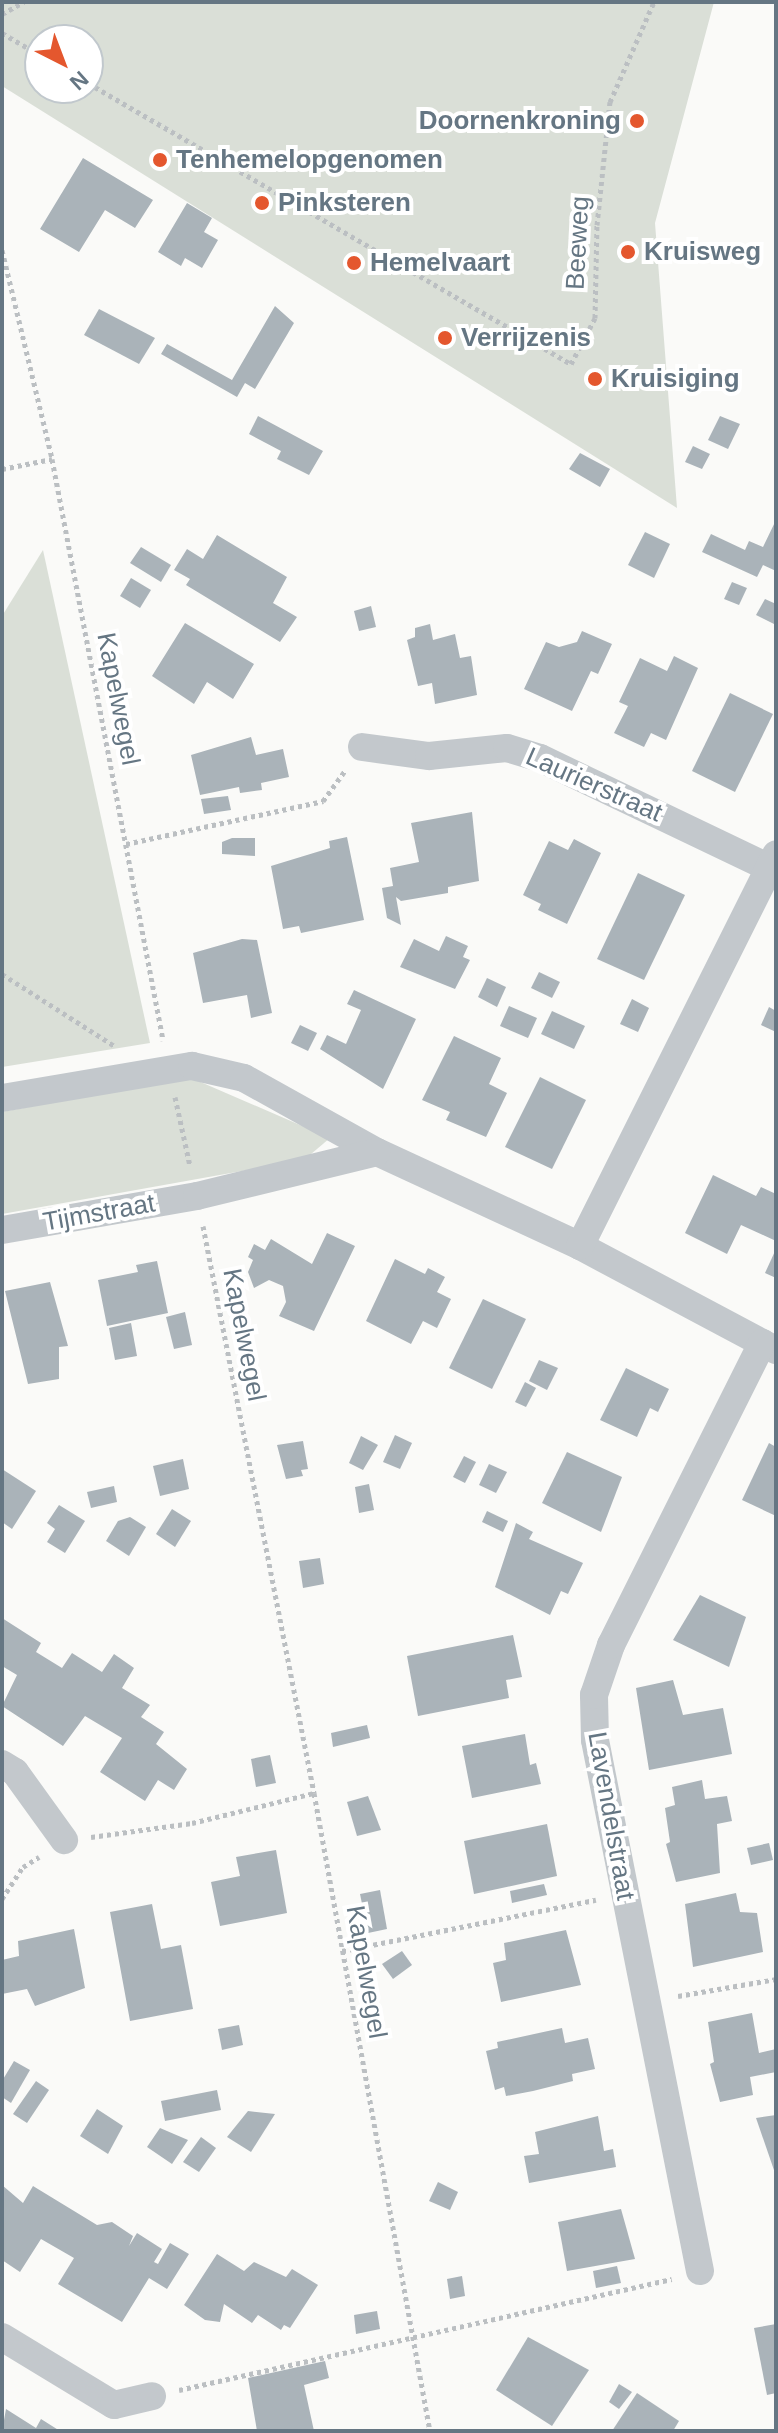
<!DOCTYPE html>
<html>
<head>
<meta charset="utf-8">
<style>
	body { margin:0 }
	#map { position:relative; width:778px; height:2433px; overflow:hidden; background:#fafaf8; font-family:Helvetica,sans-serif }
	div>[style] { position:absolute }
	.green>* { inset:0; background:#dadfd7 }
	.building>* { inset:0; background:#aab3b9 }
	.path>* { height:5px; margin-top:-2.5px; transform-origin:0; background:repeating-linear-gradient(90deg,#bbbfc2 0 4px,transparent 0 8px) }
	.street>* { height:28px; margin:-14px; padding:0 14px; transform-origin:14px; border-radius:14px; background:#c3c8cc }
	.dots>* { width:22px; height:22px; translate:-50% -50%; box-sizing:border-box; border:4px solid #fff; border-radius:50% }
	span { translate:-50% -50%; white-space:nowrap; text-align:center; line-height:1.15; -webkit-text-stroke:8px #fff; paint-order:stroke }
	.poi-label { font-size:26px; color:#657683; font-weight:700 }
	.right { translate:-100% -50%; text-align:right }
	.left { translate:0 -50%; text-align:left }
	.street-label { font-size:26px; color:#657683 }
	.frame { position:absolute; inset:0; border:4px solid #657683; pointer-events:none }
	.north { position:absolute; left:24px; top:24px; width:80px; height:80px; box-sizing:border-box; background:#fff; border:2px solid #c1c8cd; border-radius:50%; rotate:138deg; font-size:22px; font-weight:700; line-height:32px; text-align:center; color:#657683 }
	.north::after { content:''; display:block; margin:auto; width:28px; height:36px; background:#e4572e; clip-path:polygon(50% 0,100% 100%,50% 72%,0 100%) }
</style>
</head>
<body>
<div id="map">
	<div class="green">
		<div style="clip-path:polygon(evenodd,2px 2px,714px 2px,655px 223px,677px 508px,2px 86px,2px 2px,40px 40px,88px 40px,88px 88px,40px 88px,40px 40px)"></div>
		<div style="clip-path:polygon(43px 550px,150px 1043px,2px 1067px,2px 616px)"></div>
		<div style="clip-path:polygon(189px 1077px,330px 1138px,304px 1160px,2px 1214px,2px 1112px)"></div>
	</div>
	<div class="building">
		<div style="clip-path:polygon(83px 158px,153px 200px,135px 228px,105px 210px,79px 252px,40px 229px)"></div>
		<div style="clip-path:polygon(187px 203px,212px 218px,204px 232px,218px 240px,202px 268px,185px 258px,181px 266px,158px 252px)"></div>
		<div style="clip-path:polygon(275px 306px,294px 323px,255px 389px,245px 383px,237px 397px,161px 354px,167px 344px,232px 380px)"></div>
		<div style="clip-path:polygon(99px 309px,155px 338px,139px 364px,84px 335px)"></div>
		<div style="clip-path:polygon(258px 416px,323px 451px,309px 475px,277px 459px,281px 451px,249px 434px)"></div>
		<div style="clip-path:polygon(720px 416px,740px 424px,728px 449px,708px 440px)"></div>
		<div style="clip-path:polygon(693px 446px,710px 454px,702px 469px,685px 462px)"></div>
		<div style="clip-path:polygon(580px 453px,610px 469px,600px 487px,569px 469px)"></div>
		<div style="clip-path:polygon(776px 520px,776px 571px,763px 565px,757px 577px,702px 552px,711px 534px,745px 550px,749px 541px,763px 547px)"></div>
		<div style="clip-path:polygon(645px 532px,670px 544px,654px 578px,628px 565px)"></div>
		<div style="clip-path:polygon(217px 535px,287px 577px,273px 603px,297px 617px,280px 642px,186px 585px,190px 579px,174px 570px,187px 549px,203px 559px)"></div>
		<div style="clip-path:polygon(141px 547px,171px 565px,161px 582px,130px 563px)"></div>
		<div style="clip-path:polygon(131px 578px,151px 590px,140px 608px,120px 596px)"></div>
		<div style="clip-path:polygon(732px 582px,747px 588px,739px 605px,724px 599px)"></div>
		<div style="clip-path:polygon(765px 599px,776px 604px,774px 624px,756px 615px)"></div>
		<div style="clip-path:polygon(371px 606px,376px 627px,359px 631px,354px 611px)"></div>
		<div style="clip-path:polygon(185px 623px,254px 664px,233px 699px,207px 682px,194px 704px,152px 676px)"></div>
		<div style="clip-path:polygon(430px 624px,433px 640px,455px 634px,460px 658px,471px 656px,477px 695px,435px 704px,432px 683px,418px 686px,407px 640px,415px 637px,415px 628px)"></div>
		<div style="clip-path:polygon(582px 631px,612px 644px,598px 674px,591px 671px,572px 711px,524px 689px,546px 642px,559px 647px,577px 642px)"></div>
		<div style="clip-path:polygon(674px 656px,698px 668px,666px 740px,651px 733px,644px 747px,614px 733px,628px 706px,619px 702px,640px 658px,667px 671px)"></div>
		<div style="clip-path:polygon(730px 693px,773px 714px,735px 792px,692px 771px)"></div>
		<div style="clip-path:polygon(251px 737px,256px 755px,283px 749px,289px 777px,261px 783px,262px 790px,240px 793px,239px 787px,200px 795px,191px 755px)"></div>
		<div style="clip-path:polygon(228px 796px,231px 810px,204px 814px,201px 799px)"></div>
		<div style="clip-path:polygon(472px 812px,479px 881px,448px 887px,448px 893px,401px 901px,396px 897px,401px 925px,387px 918px,382px 888px,393px 886px,390px 868px,419px 862px,411px 823px)"></div>
		<div style="clip-path:polygon(347px 837px,364px 920px,301px 933px,299px 926px,283px 929px,271px 866px,330px 848px,329px 841px)"></div>
		<div style="clip-path:polygon(232px 838px,255px 838px,255px 856px,222px 854px,222px 842px)"></div>
		<div style="clip-path:polygon(574px 839px,601px 853px,567px 924px,538px 910px,541px 904px,523px 895px,549px 841px,568px 850px)"></div>
		<div style="clip-path:polygon(638px 873px,685px 895px,644px 980px,597px 959px)"></div>
		<div style="clip-path:polygon(446px 936px,468px 946px,463px 957px,470px 960px,455px 989px,400px 967px,414px 939px,439px 951px)"></div>
		<div style="clip-path:polygon(242px 939px,257px 940px,272px 1013px,251px 1018px,247px 995px,203px 1003px,193px 953px)"></div>
		<div style="clip-path:polygon(539px 972px,560px 982px,552px 998px,531px 988px)"></div>
		<div style="clip-path:polygon(487px 978px,506px 987px,497px 1007px,478px 997px)"></div>
		<div style="clip-path:polygon(354px 990px,416px 1019px,383px 1089px,320px 1049px,327px 1035px,346px 1044px,361px 1010px,347px 1004px)"></div>
		<div style="clip-path:polygon(632px 999px,649px 1008px,638px 1032px,620px 1024px)"></div>
		<div style="clip-path:polygon(509px 1006px,537px 1018px,528px 1038px,500px 1026px)"></div>
		<div style="clip-path:polygon(769px 1007px,776px 1011px,776px 1032px,761px 1025px)"></div>
		<div style="clip-path:polygon(552px 1011px,585px 1026px,574px 1049px,541px 1034px)"></div>
		<div style="clip-path:polygon(300px 1025px,317px 1033px,308px 1051px,291px 1043px)"></div>
		<div style="clip-path:polygon(454px 1036px,501px 1058px,489px 1084px,507px 1093px,486px 1137px,446px 1120px,450px 1112px,422px 1100px)"></div>
		<div style="clip-path:polygon(540px 1077px,586px 1100px,552px 1169px,505px 1147px)"></div>
		<div style="clip-path:polygon(713px 1175px,756px 1196px,761px 1187px,776px 1194px,776px 1241px,741px 1225px,727px 1254px,685px 1233px)"></div>
		<div style="clip-path:polygon(327px 1233px,355px 1246px,314px 1331px,279px 1316px,286px 1302px,283px 1286px,269px 1280px,254px 1288px,248px 1272px,253px 1260px,248px 1257px,254px 1244px,265px 1250px,271px 1239px,312px 1264px)"></div>
		<div style="clip-path:polygon(776px 1249px,776px 1278px,765px 1273px)"></div>
		<div style="clip-path:polygon(395px 1259px,425px 1274px,428px 1268px,445px 1277px,437px 1292px,451px 1299px,437px 1328px,423px 1321px,411px 1344px,366px 1321px)"></div>
		<div style="clip-path:polygon(157px 1261px,168px 1313px,107px 1326px,98px 1280px,138px 1272px,136px 1265px)"></div>
		<div style="clip-path:polygon(50px 1282px,68px 1346px,59px 1347px,59px 1379px,28px 1384px,5px 1291px)"></div>
		<div style="clip-path:polygon(483px 1299px,526px 1319px,492px 1389px,449px 1368px)"></div>
		<div style="clip-path:polygon(185px 1312px,192px 1345px,174px 1349px,166px 1317px)"></div>
		<div style="clip-path:polygon(131px 1323px,137px 1356px,115px 1360px,109px 1328px)"></div>
		<div style="clip-path:polygon(539px 1360px,558px 1368px,547px 1390px,529px 1381px)"></div>
		<div style="clip-path:polygon(626px 1368px,669px 1389px,658px 1412px,650px 1408px,637px 1437px,600px 1420px)"></div>
		<div style="clip-path:polygon(525px 1382px,536px 1388px,526px 1407px,515px 1402px)"></div>
		<div style="clip-path:polygon(395px 1435px,412px 1443px,400px 1469px,383px 1462px)"></div>
		<div style="clip-path:polygon(361px 1436px,378px 1445px,363px 1470px,349px 1463px)"></div>
		<div style="clip-path:polygon(303px 1441px,308px 1469px,301px 1470px,303px 1476px,286px 1479px,277px 1445px)"></div>
		<div style="clip-path:polygon(769px 1443px,776px 1447px,776px 1516px,742px 1500px)"></div>
		<div style="clip-path:polygon(567px 1452px,622px 1477px,601px 1532px,542px 1503px)"></div>
		<div style="clip-path:polygon(464px 1456px,476px 1462px,465px 1483px,453px 1477px)"></div>
		<div style="clip-path:polygon(183px 1459px,189px 1489px,160px 1496px,153px 1466px)"></div>
		<div style="clip-path:polygon(489px 1464px,507px 1472px,496px 1493px,479px 1485px)"></div>
		<div style="clip-path:polygon(2px 1469px,36px 1491px,12px 1529px,2px 1522px)"></div>
		<div style="clip-path:polygon(369px 1484px,374px 1510px,359px 1513px,355px 1487px)"></div>
		<div style="clip-path:polygon(114px 1486px,117px 1502px,91px 1508px,87px 1492px)"></div>
		<div style="clip-path:polygon(59px 1505px,85px 1521px,65px 1553px,47px 1542px,55px 1529px,47px 1523px)"></div>
		<div style="clip-path:polygon(172px 1509px,191px 1521px,175px 1547px,156px 1534px)"></div>
		<div style="clip-path:polygon(487px 1511px,508px 1521px,503px 1532px,482px 1522px)"></div>
		<div style="clip-path:polygon(130px 1517px,146px 1527px,129px 1556px,106px 1541px,118px 1521px)"></div>
		<div style="clip-path:polygon(516px 1523px,533px 1532px,529px 1539px,583px 1563px,568px 1594px,561px 1591px,550px 1615px,495px 1587px)"></div>
		<div style="clip-path:polygon(320px 1558px,324px 1584px,303px 1588px,299px 1561px)"></div>
		<div style="clip-path:polygon(700px 1595px,746px 1617px,729px 1667px,673px 1640px)"></div>
		<div style="clip-path:polygon(2px 1618px,41px 1643px,36px 1652px,62px 1668px,72px 1653px,102px 1672px,114px 1654px,134px 1668px,122px 1688px,150px 1705px,141px 1717px,164px 1732px,156px 1744px,187px 1769px,174px 1790px,158px 1780px,145px 1801px,100px 1772px,122px 1738px,85px 1716px,63px 1746px,2px 1706px,17px 1675px,2px 1666px)"></div>
		<div style="clip-path:polygon(513px 1635px,522px 1677px,506px 1680px,509px 1698px,418px 1716px,407px 1656px)"></div>
		<div style="clip-path:polygon(673px 1680px,683px 1715px,723px 1708px,732px 1754px,649px 1770px,636px 1688px)"></div>
		<div style="clip-path:polygon(367px 1725px,370px 1738px,333px 1747px,331px 1733px)"></div>
		<div style="clip-path:polygon(525px 1734px,530px 1765px,536px 1763px,541px 1784px,472px 1798px,462px 1746px)"></div>
		<div style="clip-path:polygon(270px 1755px,276px 1783px,256px 1787px,251px 1759px)"></div>
		<div style="clip-path:polygon(702px 1780px,705px 1799px,727px 1796px,732px 1821px,717px 1824px,720px 1873px,676px 1882px,666px 1844px,670px 1842px,665px 1808px,675px 1805px,672px 1787px)"></div>
		<div style="clip-path:polygon(368px 1796px,381px 1830px,357px 1836px,347px 1802px)"></div>
		<div style="clip-path:polygon(547px 1824px,557px 1876px,474px 1894px,464px 1841px)"></div>
		<div style="clip-path:polygon(769px 1843px,773px 1860px,751px 1865px,747px 1848px)"></div>
		<div style="clip-path:polygon(276px 1850px,287px 1913px,220px 1926px,211px 1882px,240px 1876px,236px 1857px)"></div>
		<div style="clip-path:polygon(544px 1884px,547px 1895px,512px 1903px,510px 1891px)"></div>
		<div style="clip-path:polygon(380px 1890px,387px 1929px,368px 1933px,360px 1894px)"></div>
		<div style="clip-path:polygon(736px 1893px,740px 1912px,757px 1913px,763px 1952px,693px 1967px,685px 1904px)"></div>
		<div style="clip-path:polygon(152px 1904px,161px 1949px,181px 1945px,193px 2009px,130px 2021px,110px 1912px)"></div>
		<div style="clip-path:polygon(74px 1929px,85px 1988px,35px 2006px,27px 1989px,2px 1994px,2px 1960px,19px 1956px,18px 1941px)"></div>
		<div style="clip-path:polygon(566px 1930px,581px 1985px,501px 2002px,493px 1963px,506px 1960px,504px 1943px)"></div>
		<div style="clip-path:polygon(402px 1951px,412px 1965px,393px 1979px,382px 1964px)"></div>
		<div style="clip-path:polygon(752px 2013px,759px 2053px,776px 2049px,776px 2072px,750px 2077px,753px 2095px,720px 2102px,710px 2064px,714px 2062px,708px 2022px)"></div>
		<div style="clip-path:polygon(239px 2025px,243px 2045px,222px 2050px,218px 2029px)"></div>
		<div style="clip-path:polygon(562px 2028px,565px 2043px,588px 2038px,595px 2069px,572px 2074px,573px 2081px,533px 2091px,506px 2096px,504px 2087px,495px 2090px,486px 2051px,498px 2048px,497px 2042px)"></div>
		<div style="clip-path:polygon(14px 2061px,30px 2070px,11px 2103px,2px 2097px,2px 2081px)"></div>
		<div style="clip-path:polygon(36px 2081px,49px 2090px,27px 2123px,13px 2114px)"></div>
		<div style="clip-path:polygon(217px 2090px,221px 2110px,165px 2121px,161px 2101px)"></div>
		<div style="clip-path:polygon(97px 2109px,123px 2126px,108px 2154px,80px 2136px)"></div>
		<div style="clip-path:polygon(248px 2111px,275px 2114px,251px 2152px,227px 2137px)"></div>
		<div style="clip-path:polygon(776px 2115px,776px 2173px,775px 2173px,756px 2118px)"></div>
		<div style="clip-path:polygon(598px 2116px,604px 2151px,613px 2149px,616px 2167px,529px 2183px,524px 2156px,539px 2154px,535px 2132px)"></div>
		<div style="clip-path:polygon(160px 2128px,188px 2140px,172px 2164px,147px 2147px)"></div>
		<div style="clip-path:polygon(201px 2137px,216px 2148px,199px 2172px,183px 2162px)"></div>
		<div style="clip-path:polygon(438px 2182px,458px 2192px,450px 2210px,429px 2201px)"></div>
		<div style="clip-path:polygon(2px 2185px,23px 2203px,33px 2186px,97px 2225px,112px 2222px,133px 2236px,129px 2246px,137px 2233px,162px 2249px,154px 2262px,158px 2264px,170px 2243px,189px 2254px,167px 2289px,149px 2278px,122px 2322px,58px 2284px,74px 2258px,41px 2239px,20px 2272px,2px 2260px)"></div>
		<div style="clip-path:polygon(621px 2209px,635px 2259px,567px 2271px,558px 2222px)"></div>
		<div style="clip-path:polygon(217px 2254px,244px 2271px,254px 2262px,286px 2277px,292px 2269px,318px 2285px,290px 2328px,284px 2325px,281px 2330px,258px 2315px,252px 2323px,224px 2304px,220px 2322px,205px 2320px,184px 2305px)"></div>
		<div style="clip-path:polygon(617px 2266px,621px 2283px,596px 2288px,593px 2271px)"></div>
		<div style="clip-path:polygon(462px 2276px,465px 2296px,450px 2299px,447px 2279px)"></div>
		<div style="clip-path:polygon(377px 2311px,380px 2329px,356px 2334px,354px 2315px)"></div>
		<div style="clip-path:polygon(776px 2324px,776px 2393px,767px 2395px,754px 2328px)"></div>
		<div style="clip-path:polygon(528px 2337px,589px 2370px,552px 2426px,496px 2390px)"></div>
		<div style="clip-path:polygon(325px 2361px,329px 2378px,304px 2385px,314px 2431px,257px 2431px,248px 2378px)"></div>
		<div style="clip-path:polygon(619px 2384px,632px 2392px,619px 2409px,609px 2402px)"></div>
		<div style="clip-path:polygon(637px 2393px,679px 2421px,673px 2431px,612px 2431px)"></div>
		<div style="clip-path:polygon(6px 2409px,36px 2428px,41px 2419px,60px 2431px,2px 2431px)"></div>
	</div>
	<div class="path">
		<div style="left:2px;top:14px;width:25px;rotate:-29deg"></div>
		<div style="left:2px;top:33px;width:44px;rotate:30.1deg"></div>
		<div style="left:88px;top:83px;width:559px;rotate:30.19deg"></div>
		<div style="left:571px;top:364px;width:52px;rotate:-62.4deg"></div>
		<div style="left:595px;top:318px;width:93px;rotate:-88.8deg"></div>
		<div style="left:597px;top:225px;width:124px;rotate:-84deg"></div>
		<div style="left:610px;top:102px;width:109px;rotate:-66.3deg"></div>
		<div style="left:2px;top:250px;width:215px;rotate:76.5deg"></div>
		<div style="left:52px;top:459px;width:592px;rotate:79.18deg"></div>
		<div style="left:2px;top:469px;width:51px;rotate:-11.3deg"></div>
		<div style="left:126px;top:844px;width:202px;rotate:-12.3deg"></div>
		<div style="left:323px;top:801px;width:37px;rotate:-54deg"></div>
		<div style="left:2px;top:974px;width:135px;rotate:32.6deg"></div>
		<div style="left:175px;top:1097px;width:71px;rotate:77.7deg"></div>
		<div style="left:203px;top:1226px;width:578px;rotate:78.92deg"></div>
		<div style="left:314px;top:1793px;width:648px;rotate:79.7deg"></div>
		<div style="left:91px;top:1837px;width:102px;rotate:-7.9deg"></div>
		<div style="left:192px;top:1823px;width:126px;rotate:-13.8deg"></div>
		<div style="left:2px;top:1899px;width:38px;rotate:-57deg"></div>
		<div style="left:23px;top:1867px;width:19px;rotate:-32deg"></div>
		<div style="left:342px;top:1951px;width:259px;rotate:-11.4deg"></div>
		<div style="left:678px;top:1996px;width:99px;rotate:-9.8deg"></div>
		<div style="left:179px;top:2390px;width:505px;rotate:-12.69deg"></div>
	</div>
	<div class="street">
		<div style="left:362px;top:747px;width:68px;rotate:7.7deg"></div>
		<div style="left:429px;top:756px;width:78px;rotate:-5.9deg"></div>
		<div style="left:507px;top:748px;width:34px;rotate:17deg"></div>
		<div style="left:540px;top:758px;width:262px;rotate:25.6deg"></div>
		<div style="left:2px;top:1098px;width:193px;rotate:-9.6deg"></div>
		<div style="left:192px;top:1066px;width:53px;rotate:13deg"></div>
		<div style="left:244px;top:1078px;width:152px;rotate:29.1deg"></div>
		<div style="left:377px;top:1152px;width:224px;rotate:24.8deg"></div>
		<div style="left:580px;top:1246px;width:222px;rotate:28deg"></div>
		<div style="left:2px;top:1230px;width:198px;rotate:-9.9deg"></div>
		<div style="left:197px;top:1196px;width:185px;rotate:-13.7deg"></div>
		<div style="left:580px;top:1246px;width:438px;rotate:-63.4deg"></div>
		<div style="left:2px;top:1764px;width:15px;rotate:32deg"></div>
		<div style="left:15px;top:1772px;width:84px;rotate:54.2deg"></div>
		<div style="left:700px;top:2271px;width:541px;rotate:-101.19deg"></div>
		<div style="left:595px;top:1740px;width:45px;rotate:-91.3deg"></div>
		<div style="left:594px;top:1695px;width:53px;rotate:-71.2deg"></div>
		<div style="left:611px;top:1645px;width:338px;rotate:-63.4deg"></div>
		<div style="left:2px;top:2337px;width:131px;rotate:31.3deg"></div>
		<div style="left:114px;top:2405px;width:39px;rotate:-13deg"></div>
	</div>
	<div class="dots">
		<div style="left:637px;top:121px;background:#e4572e"></div>
		<div style="left:160px;top:160px;background:#e4572e"></div>
		<div style="left:262px;top:203px;background:#e4572e"></div>
		<div style="left:628px;top:252px;background:#e4572e"></div>
		<div style="left:354px;top:263px;background:#e4572e"></div>
		<div style="left:445px;top:338px;background:#e4572e"></div>
		<div style="left:595px;top:379px;background:#e4572e"></div>
	</div>
	<div class="poi-label">
		<span class="right" style="left:621px;top:121px">Doornenkroning</span>
		<span class="left" style="left:176px;top:160px">Tenhemelopgenomen</span>
		<span class="left" style="left:278px;top:203px">Pinksteren</span>
		<span class="left" style="left:644px;top:252px">Kruisweg</span>
		<span class="left" style="left:370px;top:263px">Hemelvaart</span>
		<span class="left" style="left:461px;top:338px">Verrijzenis</span>
		<span class="left" style="left:611px;top:379px">Kruisiging</span>
	</div>
	<div class="street-label">
		<span style="left:578px;top:243px;rotate:-87deg">Beeweg</span>
		<span style="left:118px;top:699px;rotate:79deg">Kapelwegel</span>
		<span style="left:594px;top:785px;rotate:24deg">Laurierstraat</span>
		<span style="left:99px;top:1213px;rotate:-10deg">Tijmstraat</span>
		<span style="left:244px;top:1335px;rotate:79deg">Kapelwegel</span>
		<span style="left:611px;top:1816px;rotate:80deg">Lavendelstraat</span>
		<span style="left:366px;top:1972px;rotate:80deg">Kapelwegel</span>
	</div>
	<div class="frame"></div>
	<div class="north">N</div>
</div>
</body>
</html>
